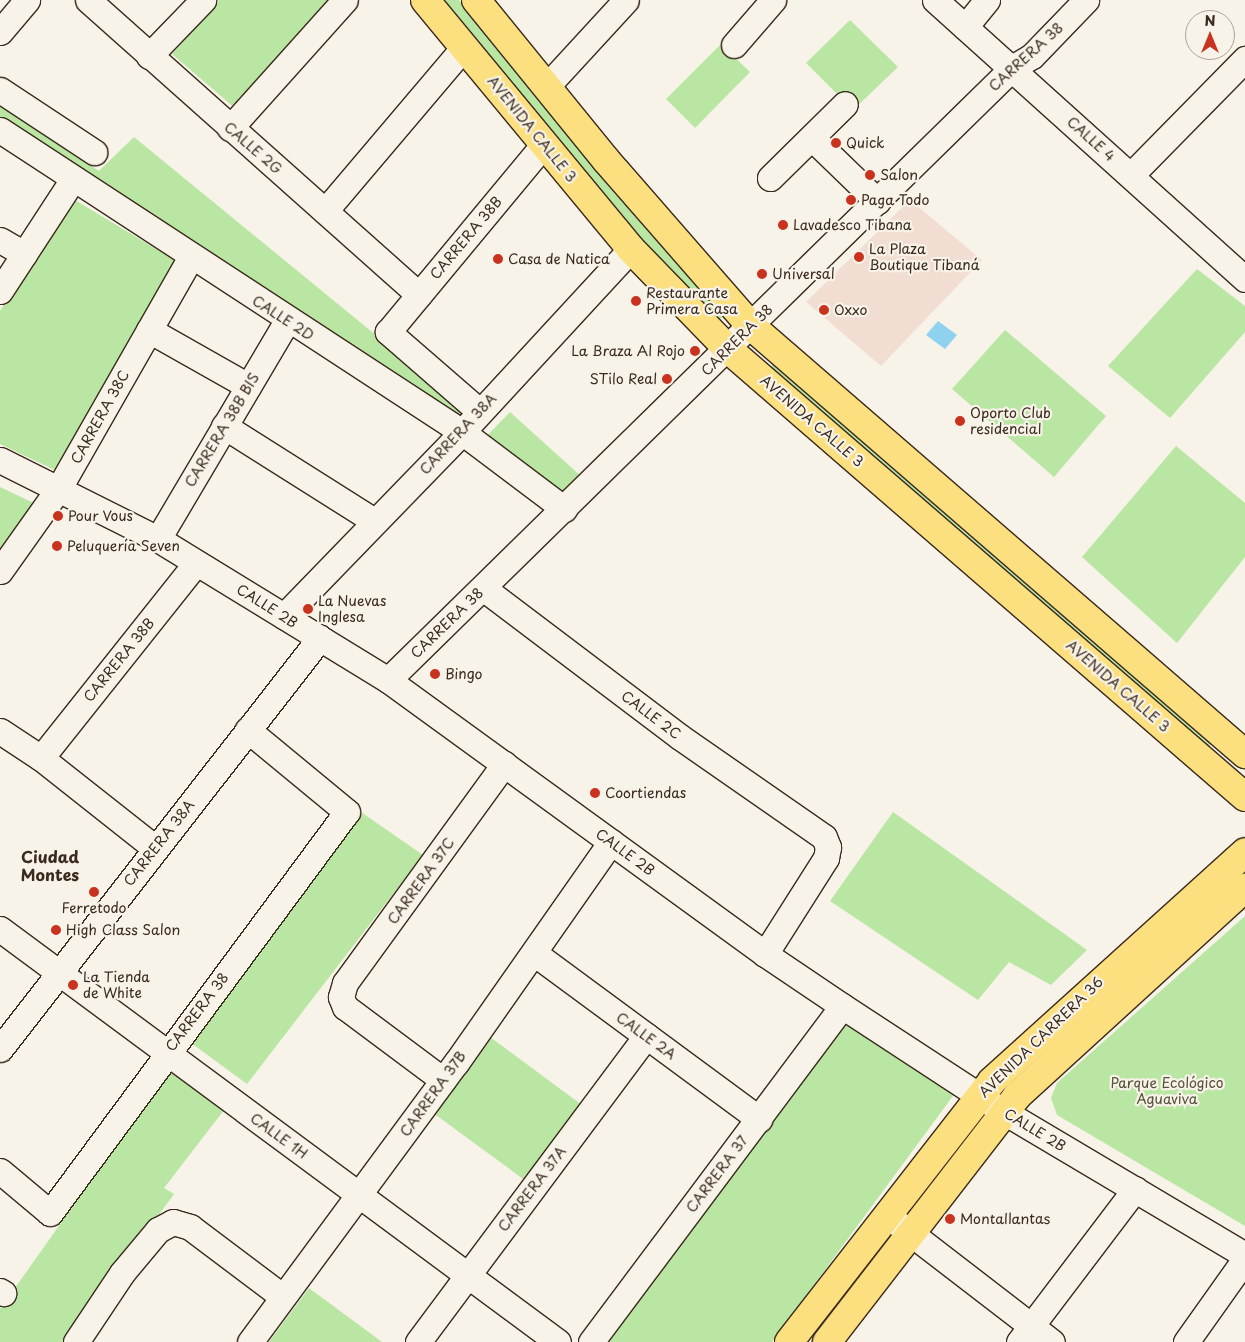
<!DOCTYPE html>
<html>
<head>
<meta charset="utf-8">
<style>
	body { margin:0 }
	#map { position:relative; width:1245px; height:1342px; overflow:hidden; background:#f7f3e8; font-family:"Playpen Sans",sans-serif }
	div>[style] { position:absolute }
	.built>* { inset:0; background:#f1ddd1 }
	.green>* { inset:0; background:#bae6a3 }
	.water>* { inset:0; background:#8ed2f0 }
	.roads { filter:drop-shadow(1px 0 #3b2a1e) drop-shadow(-1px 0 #3b2a1e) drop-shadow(0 1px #3b2a1e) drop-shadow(0 -1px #3b2a1e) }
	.minor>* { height:25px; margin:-12.5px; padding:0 12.5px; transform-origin:12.5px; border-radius:12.5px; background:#f7f3e8 }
	.major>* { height:28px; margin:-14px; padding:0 14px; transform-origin:14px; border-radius:14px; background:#fce080 }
	.dots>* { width:14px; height:14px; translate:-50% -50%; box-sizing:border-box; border:2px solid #f7f3e8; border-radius:50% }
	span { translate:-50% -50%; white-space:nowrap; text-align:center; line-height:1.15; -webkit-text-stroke:4.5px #f7f3e8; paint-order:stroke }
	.street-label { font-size:14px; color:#3b2a1e }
	.poi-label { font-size:14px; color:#3b2a1e }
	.left { translate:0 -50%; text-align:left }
	.right { translate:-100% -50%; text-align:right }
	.park-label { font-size:14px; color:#545039 }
	.quarter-label { font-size:16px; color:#3b2a1e; font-weight:700 }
	.north { position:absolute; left:1185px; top:10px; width:50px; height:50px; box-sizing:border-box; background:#f7f3e8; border:1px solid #aca397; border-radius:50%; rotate:0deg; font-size:14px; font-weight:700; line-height:20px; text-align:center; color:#3b2a1e }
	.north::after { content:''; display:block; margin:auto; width:18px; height:22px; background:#c8321e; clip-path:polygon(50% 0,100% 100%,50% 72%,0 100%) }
</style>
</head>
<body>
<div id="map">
	<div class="built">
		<div style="clip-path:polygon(910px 200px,982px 260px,881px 366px,806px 302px)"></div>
	</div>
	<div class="green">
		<div style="clip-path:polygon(219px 0,333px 0,237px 110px,172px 54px)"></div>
		<div style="clip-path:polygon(436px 0,459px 0,648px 229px,725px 313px,716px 325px,637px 243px)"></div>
		<div style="clip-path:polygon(850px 20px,898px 67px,853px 110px,806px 63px)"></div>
		<div style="clip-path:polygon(721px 44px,750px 72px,695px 128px,666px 99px)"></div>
		<div style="clip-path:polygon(0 105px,99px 171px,134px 137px,471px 413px,463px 425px,0 121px)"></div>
		<div style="clip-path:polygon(70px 197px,176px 261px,59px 472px,0 444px,0 311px)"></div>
		<div style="clip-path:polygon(1197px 269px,1245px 306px,1245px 332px,1170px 418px,1108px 366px)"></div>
		<div style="clip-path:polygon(1005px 330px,1106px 416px,1054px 477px,952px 389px)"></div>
		<div style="clip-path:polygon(776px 361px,1212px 743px,1206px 750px,768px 370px)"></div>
		<div style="clip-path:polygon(510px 412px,583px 478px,564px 497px,481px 442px)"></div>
		<div style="clip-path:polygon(1176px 446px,1245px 503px,1245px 557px,1177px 643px,1082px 557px)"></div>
		<div style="clip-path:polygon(0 487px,38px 505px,0 553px)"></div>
		<div style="clip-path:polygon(358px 810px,423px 855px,247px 1084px,187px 1040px)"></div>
		<div style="clip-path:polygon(893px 812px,1087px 950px,1051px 985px,1009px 962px,978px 1000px,830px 901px)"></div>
		<div style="clip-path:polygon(1245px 916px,1245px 1226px,1057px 1115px,1051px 1098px,1057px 1083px)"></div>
		<div style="clip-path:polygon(844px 1021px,958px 1089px,772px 1342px,609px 1342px)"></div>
		<div style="clip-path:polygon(486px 1034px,586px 1108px,530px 1184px,429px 1110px)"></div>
		<div style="clip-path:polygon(174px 1068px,231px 1101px,164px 1188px,174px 1194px,67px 1342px,0 1342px,0 1309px,168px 1072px)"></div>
		<div style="clip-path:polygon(309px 1288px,382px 1342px,269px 1342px)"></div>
	</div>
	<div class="water">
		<div style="clip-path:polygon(938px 321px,957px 335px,945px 349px,926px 335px)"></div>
	</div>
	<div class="roads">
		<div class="minor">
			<div style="left:88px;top:0;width:443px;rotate:41.7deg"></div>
			<div style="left:935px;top:0;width:417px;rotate:42deg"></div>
			<div style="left:965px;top:27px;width:35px;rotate:-51deg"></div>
			<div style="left:0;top:32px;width:42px;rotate:-49.8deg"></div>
			<div style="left:734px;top:45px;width:60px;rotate:-49.1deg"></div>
			<div style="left:149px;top:56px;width:78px;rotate:-46deg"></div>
			<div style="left:546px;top:87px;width:118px;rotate:-47.4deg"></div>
			<div style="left:0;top:90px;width:113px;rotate:33.4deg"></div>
			<div style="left:230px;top:128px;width:172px;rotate:-48.1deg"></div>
			<div style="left:0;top:130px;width:552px;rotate:33.17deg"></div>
			<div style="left:462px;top:432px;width:128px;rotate:37deg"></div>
			<div style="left:812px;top:138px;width:91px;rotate:44.1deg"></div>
			<div style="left:1131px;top:175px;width:163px;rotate:-45.5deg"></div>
			<div style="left:770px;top:178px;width:105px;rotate:-44.6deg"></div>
			<div style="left:325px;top:211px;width:215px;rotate:-49.7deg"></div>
			<div style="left:0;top:240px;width:28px;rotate:30deg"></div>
			<div style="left:0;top:291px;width:134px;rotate:-56.9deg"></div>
			<div style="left:149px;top:330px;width:114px;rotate:29.5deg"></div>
			<div style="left:479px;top:411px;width:121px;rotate:-139deg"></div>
			<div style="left:388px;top:332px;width:244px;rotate:-50.3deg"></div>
			<div style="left:224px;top:426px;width:178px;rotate:32.3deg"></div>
			<div style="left:0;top:460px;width:177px;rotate:26.6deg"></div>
			<div style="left:158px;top:539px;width:270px;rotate:31.5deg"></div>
			<div style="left:388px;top:680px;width:466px;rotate:36deg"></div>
			<div style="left:765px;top:954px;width:93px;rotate:34deg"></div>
			<div style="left:842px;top:1006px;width:194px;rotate:33.2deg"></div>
			<div style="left:1004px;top:1112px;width:280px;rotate:30.7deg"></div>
			<div style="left:158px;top:539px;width:253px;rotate:-59.4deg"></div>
			<div style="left:0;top:571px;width:102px;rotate:-54.6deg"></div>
			<div style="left:59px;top:488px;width:266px;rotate:-60.3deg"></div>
			<div style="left:483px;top:588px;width:247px;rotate:37.1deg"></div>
			<div style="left:680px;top:737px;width:175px;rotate:34.8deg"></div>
			<div style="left:824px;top:837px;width:11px;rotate:68deg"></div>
			<div style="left:828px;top:847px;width:11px;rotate:100deg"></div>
			<div style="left:826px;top:858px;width:114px;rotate:122.4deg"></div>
			<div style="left:284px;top:616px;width:256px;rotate:-45.9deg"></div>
			<div style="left:462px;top:432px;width:249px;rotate:-47.3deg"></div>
			<div style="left:388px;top:680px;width:874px;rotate:-44.44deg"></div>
			<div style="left:1012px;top:68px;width:23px;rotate:-31deg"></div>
			<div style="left:1032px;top:56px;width:78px;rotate:-46deg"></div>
			<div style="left:0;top:731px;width:49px;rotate:33.4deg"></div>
			<div style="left:41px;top:758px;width:145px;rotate:38.3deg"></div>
			<div style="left:41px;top:758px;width:249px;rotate:-51.5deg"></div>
			<div style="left:0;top:929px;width:694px;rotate:36.51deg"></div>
			<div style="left:534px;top:953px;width:280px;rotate:36.4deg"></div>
			<div style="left:0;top:1049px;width:521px;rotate:-52.1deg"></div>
			<div style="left:443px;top:1080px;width:122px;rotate:-143.3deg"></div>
			<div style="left:345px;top:1007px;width:11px;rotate:-112deg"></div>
			<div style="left:341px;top:997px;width:15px;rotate:-74deg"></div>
			<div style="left:345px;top:983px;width:271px;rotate:-54deg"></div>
			<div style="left:0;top:1171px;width:65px;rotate:40deg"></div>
			<div style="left:50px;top:1213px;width:499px;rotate:-53.5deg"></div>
			<div style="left:347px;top:812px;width:129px;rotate:-140.4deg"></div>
			<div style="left:887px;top:1215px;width:208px;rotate:37.6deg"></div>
			<div style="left:0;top:1291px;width:4px;rotate:34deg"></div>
			<div style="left:76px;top:1342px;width:83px;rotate:-56.3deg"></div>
			<div style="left:122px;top:1273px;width:56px;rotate:-50.1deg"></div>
			<div style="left:158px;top:1230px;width:17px;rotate:-28deg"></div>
			<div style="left:173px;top:1222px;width:18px;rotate:16deg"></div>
			<div style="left:190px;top:1227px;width:116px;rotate:37deg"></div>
			<div style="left:250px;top:1342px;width:347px;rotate:-53.6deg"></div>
			<div style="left:456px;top:1063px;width:270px;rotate:-55deg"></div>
			<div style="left:418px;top:1342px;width:382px;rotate:-53.3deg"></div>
			<div style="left:591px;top:1342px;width:419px;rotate:-53.2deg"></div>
			<div style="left:1019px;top:1342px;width:192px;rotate:-52.8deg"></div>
			<div style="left:1186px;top:1342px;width:102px;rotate:-54.6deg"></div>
		</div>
		<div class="major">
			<div style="left:425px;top:0;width:323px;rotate:50.4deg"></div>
			<div style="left:631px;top:249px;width:139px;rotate:45.9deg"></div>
			<div style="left:728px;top:349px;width:684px;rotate:40.91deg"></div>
			<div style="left:476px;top:0;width:206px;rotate:50.9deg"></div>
			<div style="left:606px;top:160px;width:220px;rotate:48.9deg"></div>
			<div style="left:751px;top:326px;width:654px;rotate:40.91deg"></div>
			<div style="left:789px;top:1342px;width:331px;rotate:-52.1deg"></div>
			<div style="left:992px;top:1081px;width:341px;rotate:-42.1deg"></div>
			<div style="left:827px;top:1342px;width:311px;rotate:-52.3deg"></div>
			<div style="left:1017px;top:1096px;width:309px;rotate:-42.4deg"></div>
		</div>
	</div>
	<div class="dots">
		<div style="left:836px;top:143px;background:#c8321e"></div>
		<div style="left:870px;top:175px;background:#c8321e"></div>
		<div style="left:851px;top:200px;background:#c8321e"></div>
		<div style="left:783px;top:225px;background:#c8321e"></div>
		<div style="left:859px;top:257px;background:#c8321e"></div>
		<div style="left:498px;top:259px;background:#c8321e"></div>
		<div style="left:762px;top:274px;background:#c8321e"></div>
		<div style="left:636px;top:301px;background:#c8321e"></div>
		<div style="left:824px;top:310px;background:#c8321e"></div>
		<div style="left:695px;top:351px;background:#c8321e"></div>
		<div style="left:667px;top:379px;background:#c8321e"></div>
		<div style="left:960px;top:421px;background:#c8321e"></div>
		<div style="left:58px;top:516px;background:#c8321e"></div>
		<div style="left:57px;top:546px;background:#c8321e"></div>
		<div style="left:308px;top:609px;background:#c8321e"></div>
		<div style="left:435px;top:674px;background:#c8321e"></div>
		<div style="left:595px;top:793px;background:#c8321e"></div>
		<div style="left:94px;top:892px;background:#c8321e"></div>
		<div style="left:56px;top:930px;background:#c8321e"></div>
		<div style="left:73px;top:985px;background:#c8321e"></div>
		<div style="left:950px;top:1219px;background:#c8321e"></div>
	</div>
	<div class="street-label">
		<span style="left:1026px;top:57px;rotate:-42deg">CARRERA 38</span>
		<span style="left:532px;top:129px;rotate:51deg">AVENIDA CALLE 3</span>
		<span style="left:1091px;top:139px;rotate:42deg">CALLE 4</span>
		<span style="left:253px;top:148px;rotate:41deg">CALLE 2G</span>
		<span style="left:466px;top:238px;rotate:-50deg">CARRERA 38B</span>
		<span style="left:283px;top:318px;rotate:33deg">CALLE 2D</span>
		<span style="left:737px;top:340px;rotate:-45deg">CARRERA 38</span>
		<span style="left:100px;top:417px;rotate:-61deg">CARRERA 38C</span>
		<span style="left:812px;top:421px;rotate:41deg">AVENIDA CALLE 3</span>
		<span style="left:222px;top:430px;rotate:-59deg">CARRERA 38B BIS</span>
		<span style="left:458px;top:434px;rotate:-47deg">CARRERA 38A</span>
		<span style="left:267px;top:606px;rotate:32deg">CALLE 2B</span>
		<span style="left:447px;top:623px;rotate:-44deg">CARRERA 38</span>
		<span style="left:119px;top:660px;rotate:-51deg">CARRERA 38B</span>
		<span style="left:1118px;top:686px;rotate:41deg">AVENIDA CALLE 3</span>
		<span style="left:651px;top:715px;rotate:37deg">CALLE 2C</span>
		<span style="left:159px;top:843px;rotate:-52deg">CARRERA 38A</span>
		<span style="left:625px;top:852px;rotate:36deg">CALLE 2B</span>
		<span style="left:421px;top:881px;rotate:-54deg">CARRERA 37C</span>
		<span style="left:197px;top:1012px;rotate:-53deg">CARRERA 38</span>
		<span style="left:646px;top:1036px;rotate:36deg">CALLE 2A</span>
		<span style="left:1041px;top:1037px;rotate:-44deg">AVENIDA CARRERA 36</span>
		<span style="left:433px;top:1094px;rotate:-54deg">CARRERA 37B</span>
		<span style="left:1035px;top:1130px;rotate:31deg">CALLE 2B</span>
		<span style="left:279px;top:1136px;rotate:36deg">CALLE 1H</span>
		<span style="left:717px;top:1174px;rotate:-53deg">CARRERA 37</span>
		<span style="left:532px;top:1189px;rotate:-53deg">CARRERA 37A</span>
	</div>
	<div class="poi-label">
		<span class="left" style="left:846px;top:143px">Quick</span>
		<span class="left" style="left:880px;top:175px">Salon</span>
		<span class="left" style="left:861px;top:200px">Paga Todo</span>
		<span class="left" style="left:793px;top:225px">Lavadesco Tibana</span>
		<span class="left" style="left:869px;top:257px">La Plaza<br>Boutique Tibaná</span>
		<span class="left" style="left:508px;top:259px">Casa de Natica</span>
		<span class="left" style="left:772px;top:274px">Universal</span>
		<span class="left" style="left:646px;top:301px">Restaurante<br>Primera Casa</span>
		<span class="left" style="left:834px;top:310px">Oxxo</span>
		<span class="right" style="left:685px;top:351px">La Braza Al Rojo</span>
		<span class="right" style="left:657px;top:379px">STilo Real</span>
		<span class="left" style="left:970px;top:421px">Oporto Club<br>residencial</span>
		<span class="left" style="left:68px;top:516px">Pour Vous</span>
		<span class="left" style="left:67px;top:546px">Peluquería Seven</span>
		<span class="left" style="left:318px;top:609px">La Nuevas<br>Inglesa</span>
		<span class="left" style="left:445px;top:674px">Bingo</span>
		<span class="left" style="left:605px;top:793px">Coortiendas</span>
		<span style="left:94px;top:908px">Ferretodo</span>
		<span class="left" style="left:66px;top:930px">High Class Salon</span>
		<span class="left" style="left:83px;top:985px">La Tienda<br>de White</span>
		<span class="left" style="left:960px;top:1219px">Montallantas</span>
	</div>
	<div class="park-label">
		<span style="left:1167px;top:1091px">Parque Ecológico<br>Aguaviva</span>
	</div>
	<div class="quarter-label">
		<span style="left:50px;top:865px">Ciudad<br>Montes</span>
	</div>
	<div class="north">N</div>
</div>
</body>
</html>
